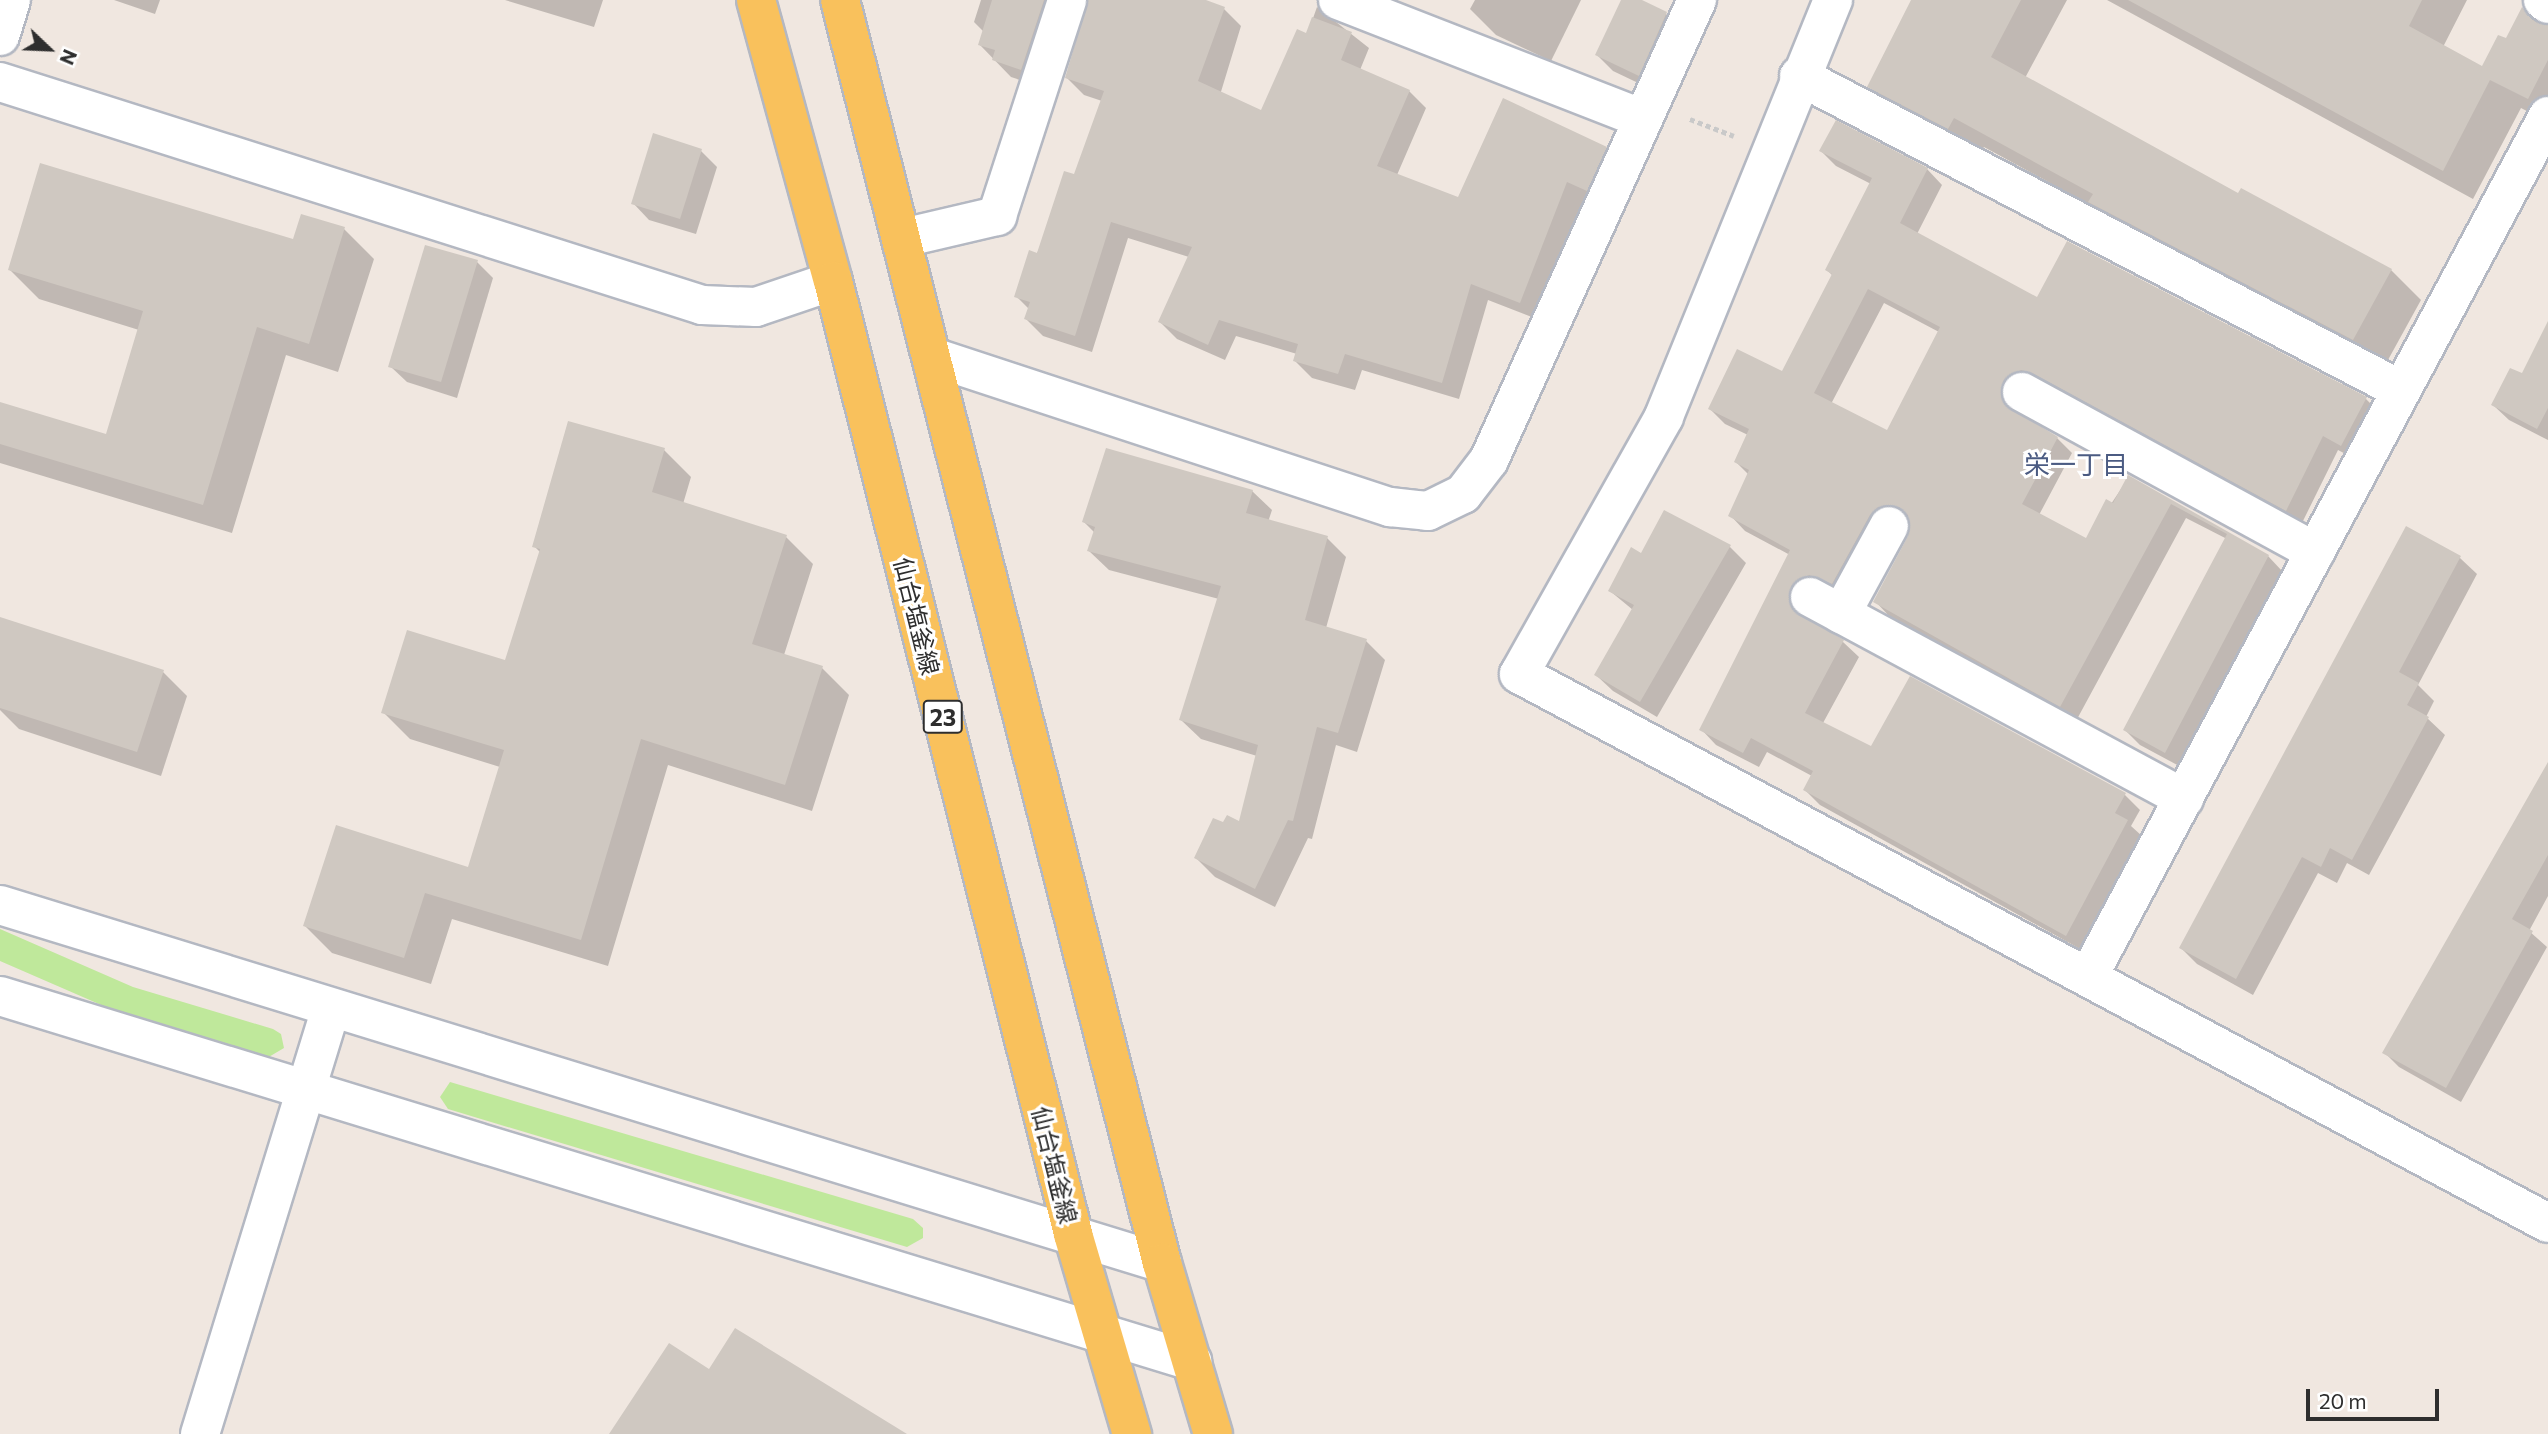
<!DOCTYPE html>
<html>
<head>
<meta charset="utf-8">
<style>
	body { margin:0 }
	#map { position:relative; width:2548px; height:1434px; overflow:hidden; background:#f0e7e0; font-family:Commissioner,"Noto Sans JP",sans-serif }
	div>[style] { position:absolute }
	.green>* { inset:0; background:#bfe89b }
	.shadow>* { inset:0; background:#0003 }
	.building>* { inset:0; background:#cfc8c1 }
	.path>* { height:4.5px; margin-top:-2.25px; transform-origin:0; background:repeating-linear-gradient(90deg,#c9c9c9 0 5px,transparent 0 8.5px) }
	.roads { filter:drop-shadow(2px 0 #b4b8c2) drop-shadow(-2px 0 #b4b8c2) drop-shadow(0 2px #b4b8c2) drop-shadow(0 -2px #b4b8c2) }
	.minor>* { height:38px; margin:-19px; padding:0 19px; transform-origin:19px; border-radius:19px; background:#fff }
	.major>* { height:38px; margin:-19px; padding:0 19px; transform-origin:19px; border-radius:19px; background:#f9c15c }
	span { translate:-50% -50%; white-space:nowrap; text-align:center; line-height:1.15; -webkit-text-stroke:6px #fff; paint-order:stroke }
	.shield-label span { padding:2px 5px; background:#fff; border:2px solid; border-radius:5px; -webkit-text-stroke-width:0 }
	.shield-label { font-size:23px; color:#2e2e2e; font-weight:700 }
	.street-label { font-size:24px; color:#2e2e2e }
	.neighbourhood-label { font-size:26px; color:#4b5b82 }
	.north { position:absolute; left:14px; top:14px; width:70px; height:70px; -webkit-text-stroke:5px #fff; paint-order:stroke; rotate:113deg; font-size:19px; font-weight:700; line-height:28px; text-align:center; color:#2e2e2e }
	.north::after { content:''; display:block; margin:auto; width:24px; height:32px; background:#2e2e2e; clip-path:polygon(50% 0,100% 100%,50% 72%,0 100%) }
	.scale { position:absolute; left:2306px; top:1389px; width:133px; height:32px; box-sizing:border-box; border:4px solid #2e2e2e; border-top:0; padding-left:9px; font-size:21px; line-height:24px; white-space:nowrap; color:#2e2e2e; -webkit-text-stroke:5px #fff; paint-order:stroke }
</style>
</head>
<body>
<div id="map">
	<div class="green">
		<div style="clip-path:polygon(0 929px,133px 987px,273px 1029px,281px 1034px,284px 1048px,267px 1058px,122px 1014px,0 961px)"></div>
		<div style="clip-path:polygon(450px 1082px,913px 1219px,923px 1228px,923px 1238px,907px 1247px,448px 1109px,440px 1097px)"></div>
	</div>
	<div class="shadow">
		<div style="clip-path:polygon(114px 0,160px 0,155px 14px)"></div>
		<div style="clip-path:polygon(505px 0,603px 0,594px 27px)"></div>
		<div style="clip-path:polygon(981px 0,1071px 0,1038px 86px,1011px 77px,980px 45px,984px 32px,974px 22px)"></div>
		<div style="clip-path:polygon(1088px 0,1200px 0,1224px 9px,1241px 26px,1220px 95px,1262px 112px,1307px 35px,1317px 7px,1369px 48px,1360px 70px,1409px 91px,1426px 108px,1397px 175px,1459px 200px,1606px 148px,1623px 165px,1604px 207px,1585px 198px,1537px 319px,1488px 300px,1459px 399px,1362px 370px,1355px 390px,1312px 378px,1295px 361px,1297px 354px,1236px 336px,1225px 360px,1177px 339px,1160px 322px,1189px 257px,1128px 238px,1092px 352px,1043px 336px,1026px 319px,1029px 309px,1016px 296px,1075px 176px,1102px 101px,1084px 95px,1067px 78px)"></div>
		<div style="clip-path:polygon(1475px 0,1581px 0,1551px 61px,1496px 35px,1470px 9px)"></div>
		<div style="clip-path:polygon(1623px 0,1637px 0,1666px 14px,1683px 30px,1655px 91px,1613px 71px,1597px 55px)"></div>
		<div style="clip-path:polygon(1914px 0,2067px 0,2025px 78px,2238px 196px,2391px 270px,2421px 300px,2383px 369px,2120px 232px,2098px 209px,1984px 147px,1978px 158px,1899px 117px,1869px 87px)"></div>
		<div style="clip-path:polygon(2107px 0,2467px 0,2443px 47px,2483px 69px,2506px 41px,2523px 10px,2548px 27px,2548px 122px,2521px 108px,2473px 199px)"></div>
		<div style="clip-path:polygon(701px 151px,717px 167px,696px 234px,649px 220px,633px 203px)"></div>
		<div style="clip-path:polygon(evenodd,1821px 151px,1927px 169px,1942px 185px,1917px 234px,2038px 299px,2068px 243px,2366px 399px,2381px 414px,2357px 460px,2338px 450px,2301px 525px,2018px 396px,2018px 415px,2057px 438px,2072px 453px,2039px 515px,2087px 540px,2129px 477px,2268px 556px,2283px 572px,2181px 767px,2140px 745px,2125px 730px,2227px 539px,2186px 518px,2076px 721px,1890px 617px,1875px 601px,1910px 536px,1910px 521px,1894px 522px,1848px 598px,1806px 601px,1806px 620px,1843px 642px,1859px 657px,1823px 723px,1871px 749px,2125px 795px,2140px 810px,2131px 826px,2142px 836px,2082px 950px,1820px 805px,1805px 790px,1812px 776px,1767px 752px,1759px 767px,1716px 745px,1701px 729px,1790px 555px,1745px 531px,1730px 515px,1749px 475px,1736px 462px,1748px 435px,1725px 424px,1710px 409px,1783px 373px,1833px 276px,1827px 270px,1871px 184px,1836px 166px,1821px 151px,1884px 303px,1939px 332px,1887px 432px,1831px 404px,1884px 303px)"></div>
		<div style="clip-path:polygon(302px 216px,344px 229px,374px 259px,338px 372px,286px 355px,232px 533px,0 463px,0 404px,107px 436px,139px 330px,39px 299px,10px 270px,294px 241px)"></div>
		<div style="clip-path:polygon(477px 262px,493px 278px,457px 398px,407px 382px,390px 366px)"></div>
		<div style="clip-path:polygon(2548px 325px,2548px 440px,2509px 420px,2493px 405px,2522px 376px)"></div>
		<div style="clip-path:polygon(664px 450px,691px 477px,683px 504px,786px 537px,813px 564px,784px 655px,822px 668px,849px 695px,812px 811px,668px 765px,608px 966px,452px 919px,431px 984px,332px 953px,305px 926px,470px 869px,500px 767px,410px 739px,383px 712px,506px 662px,540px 552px,534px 546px)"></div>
		<div style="clip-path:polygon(1252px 491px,1272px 510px,1268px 522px,1327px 538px,1346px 557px,1326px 628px,1366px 641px,1385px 660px,1357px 752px,1336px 745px,1312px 839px,1308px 838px,1275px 907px,1215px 877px,1196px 858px,1223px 825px,1240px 823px,1257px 756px,1201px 739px,1181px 720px,1219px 599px,1109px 570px,1089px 551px,1095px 533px,1084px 522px)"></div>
		<div style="clip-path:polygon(2407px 528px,2460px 558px,2477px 574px,2418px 685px,2434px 701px,2426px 717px,2445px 735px,2369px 875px,2347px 863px,2337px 883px,2318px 873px,2253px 995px,2197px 964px,2181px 948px)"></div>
		<div style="clip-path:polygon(1730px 547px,1746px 563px,1657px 717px,1613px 691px,1596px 675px,1633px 610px,1610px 591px,1642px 555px)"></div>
		<div style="clip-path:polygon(0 618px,163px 672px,187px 696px,161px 776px,19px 729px,0 710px)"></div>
		<div style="clip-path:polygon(2548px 819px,2548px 896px,2529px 931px,2547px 947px,2461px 1102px,2399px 1067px,2384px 1052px)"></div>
	</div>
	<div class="building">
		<div style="clip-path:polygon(992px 0,1044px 0,1021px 70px,992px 60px,995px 50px,978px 45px)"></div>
		<div style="clip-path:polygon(1088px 0,1206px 0,1225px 7px,1198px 81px,1261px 110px,1297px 29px,1306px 33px,1312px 17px,1352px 32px,1341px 60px,1410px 90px,1377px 166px,1458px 197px,1503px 98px,1607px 147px,1587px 191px,1567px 182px,1520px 303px,1471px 284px,1442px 383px,1345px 354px,1338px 374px,1293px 361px,1298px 344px,1219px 320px,1208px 345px,1158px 322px,1192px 247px,1111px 222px,1075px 336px,1024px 319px,1030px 302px,1014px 297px,1029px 250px,1037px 253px,1064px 171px,1074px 174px,1104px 91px,1065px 78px)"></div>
		<div style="clip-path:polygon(1621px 0,1642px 0,1667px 12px,1639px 76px,1595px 55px)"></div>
		<div style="clip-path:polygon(1911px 0,2021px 0,1991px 57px,2238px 193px,2241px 188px,2392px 269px,2353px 340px,2088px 202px,2093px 194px,1954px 118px,1948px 129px,1867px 87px)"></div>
		<div style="clip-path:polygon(2128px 0,2422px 0,2409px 26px,2482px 66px,2498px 35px,2506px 38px,2522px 7px,2534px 21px,2548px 25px,2548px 60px,2528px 99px,2490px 80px,2443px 171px)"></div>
		<div style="clip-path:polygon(evenodd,1836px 120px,1928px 168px,1900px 223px,2037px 297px,2067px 241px,2367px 397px,2341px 446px,2323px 436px,2286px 511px,2032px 373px,2021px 370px,2003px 381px,2004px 404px,2058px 437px,2022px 504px,2086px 538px,2106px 499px,2113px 503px,2128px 475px,2269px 555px,2165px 753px,2123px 730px,2227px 534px,2171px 504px,2060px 707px,1873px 602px,1908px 536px,1908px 515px,1899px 507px,1878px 507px,1870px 515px,1832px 584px,1809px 575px,1791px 586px,1792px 609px,1844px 640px,1805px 713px,1871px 746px,1910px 676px,2126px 793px,2115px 813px,2128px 820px,2066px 936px,1803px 790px,1813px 771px,1751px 738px,1743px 753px,1699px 730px,1790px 550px,1728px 516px,1749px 470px,1734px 462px,1749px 429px,1708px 409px,1737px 349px,1782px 371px,1832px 274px,1825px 270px,1872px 178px,1819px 151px,1836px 120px,1868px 289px,1940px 327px,1887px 430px,1814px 393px,1868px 289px)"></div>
		<div style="clip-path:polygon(653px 133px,702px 149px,680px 219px,631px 204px)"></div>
		<div style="clip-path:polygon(40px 163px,293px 239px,301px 214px,345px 227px,309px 344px,257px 327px,203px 505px,0 444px,0 402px,106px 434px,143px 311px,8px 270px)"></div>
		<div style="clip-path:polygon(425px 245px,478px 260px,441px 382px,388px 367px)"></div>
		<div style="clip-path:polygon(2548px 321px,2548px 408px,2537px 429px,2491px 405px,2510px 368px,2522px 373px)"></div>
		<div style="clip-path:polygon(568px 421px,665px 448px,652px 492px,787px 535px,752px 644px,823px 666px,785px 785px,641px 739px,581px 940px,425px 893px,404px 958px,303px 926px,336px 825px,468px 867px,504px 750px,381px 713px,407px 630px,505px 660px,540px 549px,532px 547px)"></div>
		<div style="clip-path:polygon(1106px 448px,1253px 490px,1246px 513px,1328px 536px,1305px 620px,1367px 639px,1338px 733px,1317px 727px,1293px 821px,1288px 820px,1255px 889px,1194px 858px,1213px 818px,1223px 822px,1227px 815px,1239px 821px,1258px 745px,1179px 720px,1221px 586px,1087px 551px,1095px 527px,1082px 522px)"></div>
		<div style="clip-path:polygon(1664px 510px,1731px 545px,1640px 702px,1594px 675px,1634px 605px,1608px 591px,1631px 547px,1641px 553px)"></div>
		<div style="clip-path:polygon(2406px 526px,2461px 556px,2399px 672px,2419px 683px,2407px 705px,2429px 717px,2352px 860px,2330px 848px,2321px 867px,2302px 857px,2236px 979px,2179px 948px)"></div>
		<div style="clip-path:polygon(0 617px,164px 670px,137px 752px,0 708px)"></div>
		<div style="clip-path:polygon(2548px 762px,2548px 855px,2512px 919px,2533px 931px,2446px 1088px,2382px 1053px)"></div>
		<div style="clip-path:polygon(735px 1328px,907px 1434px,609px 1434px,669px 1343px,709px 1369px)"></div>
	</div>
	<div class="path">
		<div style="left:1690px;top:119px;width:47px;rotate:21.1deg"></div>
	</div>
	<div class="roads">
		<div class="minor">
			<div style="left:1338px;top:0;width:327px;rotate:21.3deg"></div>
			<div style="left:1833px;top:0;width:450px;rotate:112.1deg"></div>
			<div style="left:1664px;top:417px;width:295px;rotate:119.4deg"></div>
			<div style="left:1519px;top:674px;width:1166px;rotate:28.08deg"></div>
			<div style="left:2543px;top:0;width:6px;rotate:39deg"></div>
			<div style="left:0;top:36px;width:38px;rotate:-73deg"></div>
			<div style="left:1799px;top:76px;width:679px;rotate:27.55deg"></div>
			<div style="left:0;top:82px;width:737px;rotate:17.62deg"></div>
			<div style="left:702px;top:305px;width:54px;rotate:2.1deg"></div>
			<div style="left:756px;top:307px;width:81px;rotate:-18.7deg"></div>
			<div style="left:903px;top:238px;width:97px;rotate:-13.2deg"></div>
			<div style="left:997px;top:216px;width:227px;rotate:-72deg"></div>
			<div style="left:933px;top:357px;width:481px;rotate:18.2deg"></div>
			<div style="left:1390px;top:507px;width:38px;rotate:6deg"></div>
			<div style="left:1428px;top:511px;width:39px;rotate:-26deg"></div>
			<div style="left:1463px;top:494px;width:43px;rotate:-52.6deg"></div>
			<div style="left:1489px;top:460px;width:505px;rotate:-65.67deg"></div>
			<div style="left:2022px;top:392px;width:334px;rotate:28.6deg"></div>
			<div style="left:1810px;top:597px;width:425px;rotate:28.3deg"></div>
			<div style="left:1841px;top:614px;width:100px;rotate:-61.4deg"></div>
			<div style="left:0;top:905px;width:1216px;rotate:17.12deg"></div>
			<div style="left:2089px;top:975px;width:974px;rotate:-61.88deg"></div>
			<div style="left:0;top:996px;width:1247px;rotate:17.03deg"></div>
			<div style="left:200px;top:1434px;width:446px;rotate:-72.9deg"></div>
		</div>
		<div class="major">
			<div style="left:756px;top:0;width:291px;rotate:74.7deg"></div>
			<div style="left:833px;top:281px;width:983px;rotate:75.86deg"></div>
			<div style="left:1073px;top:1234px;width:209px;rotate:73.6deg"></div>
			<div style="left:840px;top:0;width:1303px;rotate:75.7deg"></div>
			<div style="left:1162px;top:1263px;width:178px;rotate:73.4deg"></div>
		</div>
	</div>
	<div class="shield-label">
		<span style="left:943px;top:717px">23</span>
	</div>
	<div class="street-label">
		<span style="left:917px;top:616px;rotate:76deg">仙台塩釜線</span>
		<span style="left:1055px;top:1165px;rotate:76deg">仙台塩釜線</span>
	</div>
	<div class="neighbourhood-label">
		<span style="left:2076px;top:464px">栄一丁目</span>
	</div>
	<div class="north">N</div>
	<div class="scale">20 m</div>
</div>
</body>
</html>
